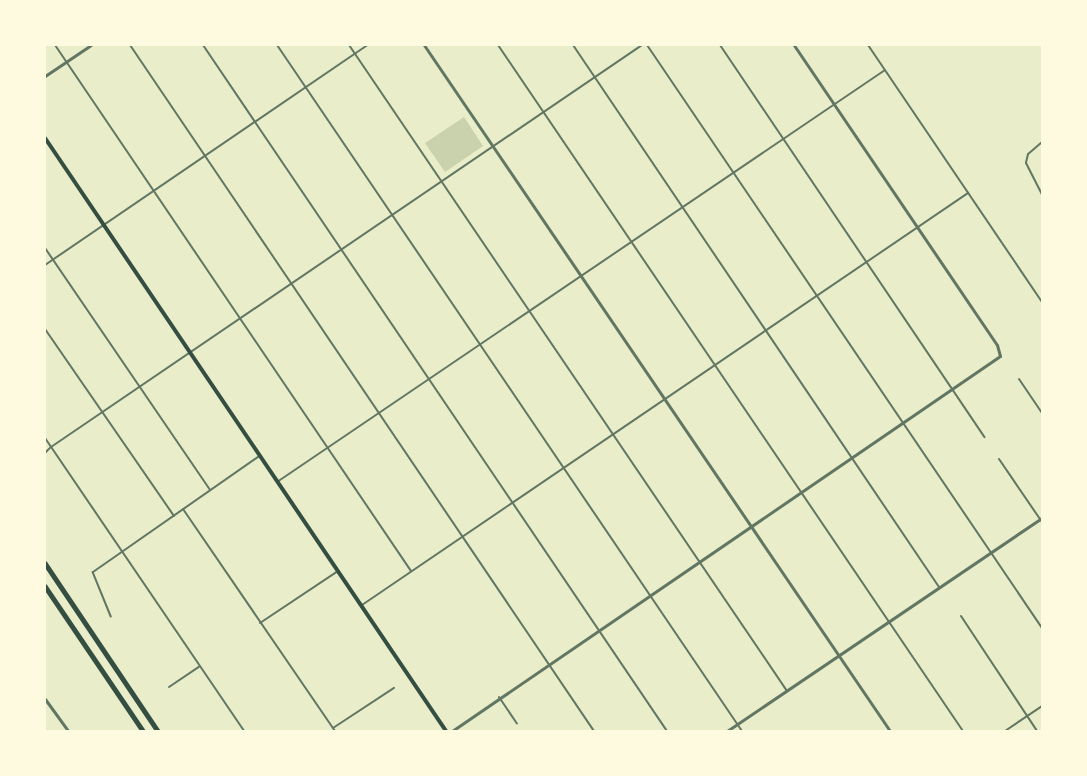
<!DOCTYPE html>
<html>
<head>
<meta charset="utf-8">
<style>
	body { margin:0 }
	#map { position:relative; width:1087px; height:776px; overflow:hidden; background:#e9edc9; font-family:Rubik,sans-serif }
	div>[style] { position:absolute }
	.green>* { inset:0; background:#cad2ad }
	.service>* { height:1.5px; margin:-0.75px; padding:0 0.75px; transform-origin:0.75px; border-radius:0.75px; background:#617663 }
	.minor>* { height:2px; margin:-1px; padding:0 1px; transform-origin:1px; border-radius:1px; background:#617663 }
	.tertiary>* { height:3px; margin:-1.5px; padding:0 1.5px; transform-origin:1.5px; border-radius:1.5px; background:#617663 }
	.secondary>* { height:4px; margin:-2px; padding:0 2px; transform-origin:2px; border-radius:2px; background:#344e41 }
	.motorway>* { height:4.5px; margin:-2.25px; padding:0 2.25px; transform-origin:2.25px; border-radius:2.25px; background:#344e41 }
	span { translate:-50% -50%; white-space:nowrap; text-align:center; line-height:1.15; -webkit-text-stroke:4.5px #fefae0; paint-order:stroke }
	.frame { position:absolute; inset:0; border:46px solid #fefae0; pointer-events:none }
</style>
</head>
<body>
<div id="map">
	<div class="green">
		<div style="clip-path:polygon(464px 117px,483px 146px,445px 172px,425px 143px)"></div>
	</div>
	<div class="service">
		<div style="left:45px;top:453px;width:8px;rotate:-45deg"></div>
		<div style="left:93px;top:572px;width:48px;rotate:67.8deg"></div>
	</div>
	<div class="minor">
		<div style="left:55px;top:45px;width:635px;rotate:55.91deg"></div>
		<div style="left:130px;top:45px;width:828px;rotate:55.93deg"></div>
		<div style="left:203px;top:45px;width:828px;rotate:55.93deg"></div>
		<div style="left:277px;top:45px;width:829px;rotate:55.87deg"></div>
		<div style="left:349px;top:45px;width:780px;rotate:55.86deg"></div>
		<div style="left:498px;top:45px;width:829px;rotate:55.87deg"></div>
		<div style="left:573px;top:45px;width:654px;rotate:55.97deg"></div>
		<div style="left:647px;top:45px;width:704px;rotate:55.88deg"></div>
		<div style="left:720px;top:45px;width:473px;rotate:56deg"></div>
		<div style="left:868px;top:45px;width:310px;rotate:55.9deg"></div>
		<div style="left:1042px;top:142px;width:18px;rotate:139deg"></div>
		<div style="left:1028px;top:154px;width:9px;rotate:103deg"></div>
		<div style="left:1026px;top:163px;width:35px;rotate:63deg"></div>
		<div style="left:45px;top:248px;width:293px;rotate:55.7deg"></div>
		<div style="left:45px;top:265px;width:390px;rotate:-34.3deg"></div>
		<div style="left:45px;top:329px;width:227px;rotate:55.4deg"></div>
		<div style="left:1019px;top:379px;width:41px;rotate:55.9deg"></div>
		<div style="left:45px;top:438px;width:354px;rotate:55.8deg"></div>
		<div style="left:51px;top:447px;width:715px;rotate:-34.22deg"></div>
		<div style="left:999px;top:459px;width:76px;rotate:55.7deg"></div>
		<div style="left:277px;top:482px;width:734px;rotate:-34.12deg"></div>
		<div style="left:183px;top:509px;width:269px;rotate:55.6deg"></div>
		<div style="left:93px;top:572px;width:203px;rotate:-34.9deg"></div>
		<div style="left:362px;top:605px;width:733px;rotate:-34.21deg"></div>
		<div style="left:961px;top:616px;width:138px;rotate:56.5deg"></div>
		<div style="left:260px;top:623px;width:94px;rotate:-33.7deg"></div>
		<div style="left:169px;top:687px;width:36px;rotate:-34deg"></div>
		<div style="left:499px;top:697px;width:32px;rotate:56deg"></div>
		<div style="left:333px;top:728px;width:73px;rotate:-33.3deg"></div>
		<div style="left:1005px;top:731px;width:45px;rotate:-34deg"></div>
	</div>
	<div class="tertiary">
		<div style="left:424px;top:45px;width:829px;rotate:55.81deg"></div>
		<div style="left:45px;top:76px;width:55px;rotate:-34deg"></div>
		<div style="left:45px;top:699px;width:39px;rotate:54deg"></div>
		<div style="left:452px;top:731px;width:664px;rotate:-34.38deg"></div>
		<div style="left:1000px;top:356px;width:11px;rotate:-105deg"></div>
		<div style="left:997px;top:345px;width:362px;rotate:-124.1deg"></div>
		<div style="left:727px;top:731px;width:380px;rotate:-34.1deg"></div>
	</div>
	<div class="secondary">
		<div style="left:45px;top:138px;width:716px;rotate:55.93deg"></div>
	</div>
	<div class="motorway">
		<div style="left:45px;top:563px;width:202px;rotate:56.1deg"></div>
		<div style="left:45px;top:586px;width:175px;rotate:55.9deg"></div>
	</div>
	<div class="frame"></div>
</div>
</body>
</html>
